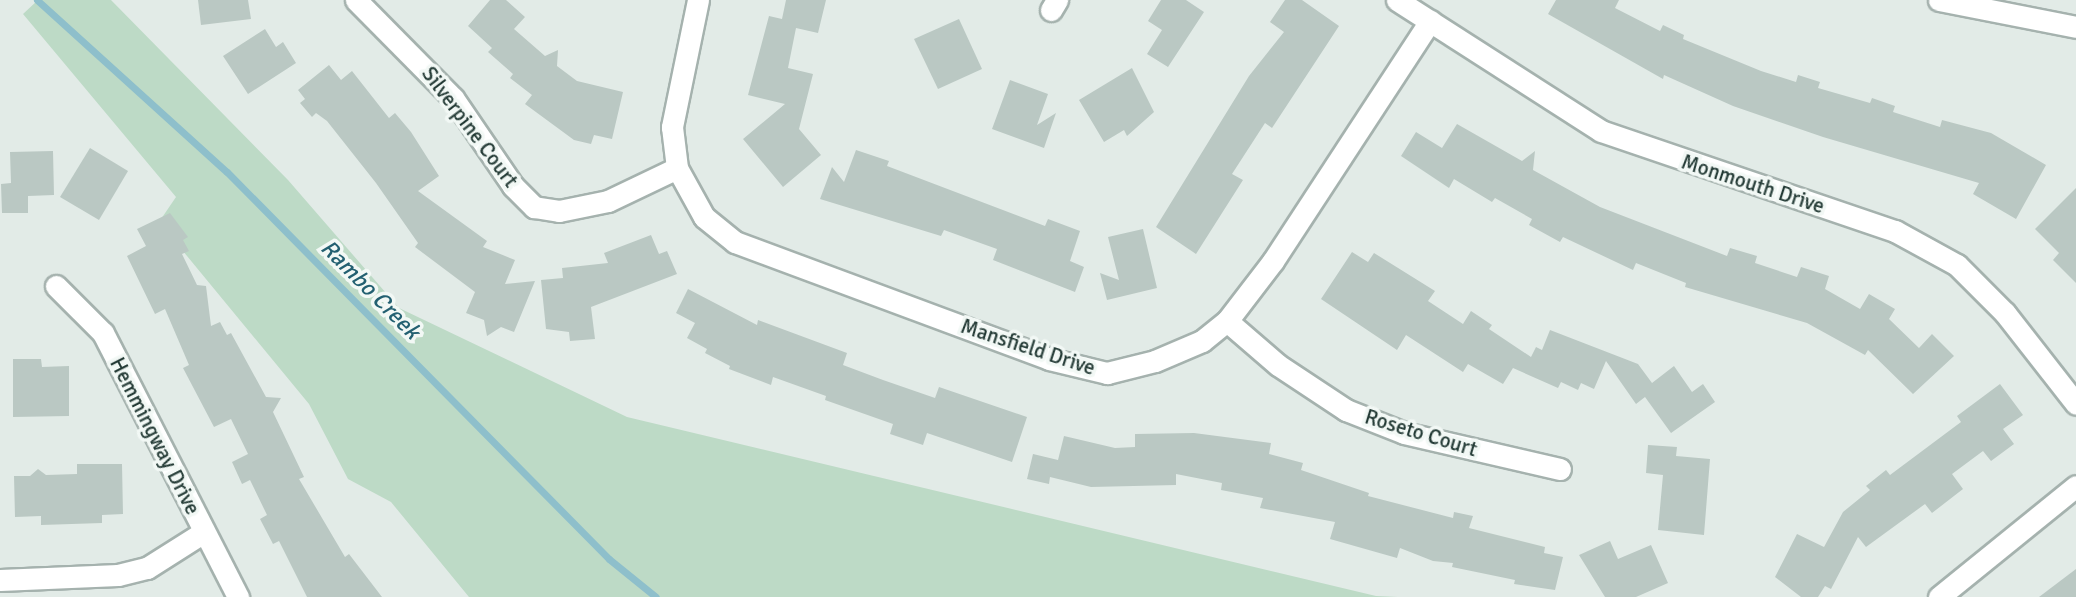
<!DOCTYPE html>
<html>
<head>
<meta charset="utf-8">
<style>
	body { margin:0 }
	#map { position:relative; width:2076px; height:597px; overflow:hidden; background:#e2ebe7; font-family:Signika,sans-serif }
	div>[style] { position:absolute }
	.green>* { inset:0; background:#bddac6 }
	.stream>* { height:7px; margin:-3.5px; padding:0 3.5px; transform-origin:3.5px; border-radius:3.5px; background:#8ebfcb }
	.building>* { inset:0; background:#bac8c3 }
	.roads { filter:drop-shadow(2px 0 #a5b2ae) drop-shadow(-2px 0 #a5b2ae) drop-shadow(0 2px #a5b2ae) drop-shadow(0 -2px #a5b2ae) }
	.minor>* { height:21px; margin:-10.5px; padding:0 10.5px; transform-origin:10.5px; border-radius:10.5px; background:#fff }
	.tertiary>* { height:21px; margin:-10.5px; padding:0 10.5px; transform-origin:10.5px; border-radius:10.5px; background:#fff }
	span { translate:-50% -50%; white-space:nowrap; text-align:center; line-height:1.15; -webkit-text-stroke:7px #f2f8f5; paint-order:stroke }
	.street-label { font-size:21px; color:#233a35 }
	.water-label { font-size:23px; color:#236071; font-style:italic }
</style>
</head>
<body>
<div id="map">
	<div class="green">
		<div style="clip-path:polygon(38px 0,111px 0,288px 180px,399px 308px,627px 417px,1376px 596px,1398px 597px,469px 597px,391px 502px,348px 479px,309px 404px,159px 222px,176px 197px,23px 14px)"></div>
	</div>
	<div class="stream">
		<div style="left:37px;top:0;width:256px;rotate:42.2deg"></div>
		<div style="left:227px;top:172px;width:544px;rotate:45.37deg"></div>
		<div style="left:609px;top:559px;width:60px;rotate:39deg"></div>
	</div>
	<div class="building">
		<div style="clip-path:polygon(198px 0,248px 0,251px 19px,201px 25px)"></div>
		<div style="clip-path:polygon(490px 0,506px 0,525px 17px,514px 29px,545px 56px,558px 50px,557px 66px,577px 81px,623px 92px,612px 139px,594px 135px,591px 144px,574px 140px,525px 104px,532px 95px,510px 78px,513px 74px,488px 52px,492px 48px,468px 26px)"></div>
		<div style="clip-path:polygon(786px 0,826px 0,818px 33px,796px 28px,788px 68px,813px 74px,799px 129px,821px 155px,783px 187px,743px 139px,785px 104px,748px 95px,769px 16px,782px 19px)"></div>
		<div style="clip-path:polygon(1161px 0,1186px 0,1204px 12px,1168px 67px,1147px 54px,1162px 30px,1148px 21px)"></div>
		<div style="clip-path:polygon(1285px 0,1302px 0,1339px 26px,1272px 128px,1265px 123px,1232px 174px,1243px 180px,1196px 254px,1156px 227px,1249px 76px,1284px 32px,1270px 22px)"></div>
		<div style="clip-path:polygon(1556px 0,1619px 0,1615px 8px,1660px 31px,1663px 25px,1684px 35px,1683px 39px,1761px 71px,1796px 82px,1798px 75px,1820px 82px,1818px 88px,1870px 103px,1872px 98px,1895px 106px,1893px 112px,1940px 127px,1942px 120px,1991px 133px,2046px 165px,2016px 219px,1973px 194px,1979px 183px,1823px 137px,1733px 106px,1664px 75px,1663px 79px,1548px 14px)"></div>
		<div style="clip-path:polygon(959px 19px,982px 69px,938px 89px,914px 39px)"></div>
		<div style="clip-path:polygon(265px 29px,276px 47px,283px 42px,296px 63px,248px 94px,223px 56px)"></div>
		<div style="clip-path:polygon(329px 65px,341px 80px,352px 71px,389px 118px,395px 113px,411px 132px,439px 176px,418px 191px,487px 241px,483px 247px,515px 260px,505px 284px,535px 281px,514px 332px,501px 327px,487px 336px,484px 320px,466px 313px,475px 292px,415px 247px,418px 243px,376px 183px,327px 121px,316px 113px,312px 117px,300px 103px,305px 99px,298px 90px)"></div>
		<div style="clip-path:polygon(1132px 68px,1154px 112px,1127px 136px,1124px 130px,1104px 142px,1079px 100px)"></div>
		<div style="clip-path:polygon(1010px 80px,1048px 94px,1037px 125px,1056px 113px,1044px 148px,992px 129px)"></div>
		<div style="clip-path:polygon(1457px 124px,1522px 161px,1535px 151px,1533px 170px,1600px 207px,1727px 256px,1730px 248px,1757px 256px,1755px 263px,1797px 277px,1801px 267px,1829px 276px,1825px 289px,1860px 309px,1869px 294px,1895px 309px,1889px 319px,1919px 348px,1932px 334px,1954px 356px,1913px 394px,1868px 350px,1865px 355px,1807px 323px,1685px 287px,1686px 283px,1636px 263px,1633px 270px,1563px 237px,1560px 242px,1529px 225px,1532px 219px,1495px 198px,1492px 202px,1454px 179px,1449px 188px,1401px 156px,1416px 132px,1442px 148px)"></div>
		<div style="clip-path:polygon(90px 148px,128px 171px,99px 220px,60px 197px)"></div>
		<div style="clip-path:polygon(856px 150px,889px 161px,887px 166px,1045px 226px,1048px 219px,1080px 231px,1070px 261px,1084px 267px,1075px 292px,993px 260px,997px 249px,944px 230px,941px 236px,820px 199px,832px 167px,844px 182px)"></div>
		<div style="clip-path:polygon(53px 151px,54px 195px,28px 196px,28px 213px,2px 213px,1px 184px,11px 183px,10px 152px)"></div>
		<div style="clip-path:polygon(2076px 188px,2076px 283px,2053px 260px,2059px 253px,2035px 229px)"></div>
		<div style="clip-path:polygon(170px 213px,188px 237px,183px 240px,189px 251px,182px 254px,197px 285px,206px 286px,211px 326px,220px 322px,227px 335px,231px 333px,266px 397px,281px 398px,273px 412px,304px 477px,299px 479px,345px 557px,349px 554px,382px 597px,307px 597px,279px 541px,273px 544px,260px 519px,267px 515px,250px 480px,242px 484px,232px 462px,248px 454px,231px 419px,214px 427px,183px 368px,189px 365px,165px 309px,155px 314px,127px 256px,146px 246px,137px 229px)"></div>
		<div style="clip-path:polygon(1143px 229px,1157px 288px,1107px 300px,1100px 273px,1119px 280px,1108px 237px)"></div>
		<div style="clip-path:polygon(651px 235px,659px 254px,667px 251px,677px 274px,591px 307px,595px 339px,570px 341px,569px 332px,546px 329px,541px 280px,563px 278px,562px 268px,608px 263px,604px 253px)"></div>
		<div style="clip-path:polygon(1352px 252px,1368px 262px,1374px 253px,1435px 291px,1428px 301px,1463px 324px,1471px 311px,1492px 325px,1489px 329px,1531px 357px,1536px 347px,1542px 350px,1550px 330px,1638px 364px,1652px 383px,1674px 366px,1692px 392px,1703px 384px,1715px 402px,1671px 433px,1645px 397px,1636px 404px,1606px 361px,1594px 389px,1581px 383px,1578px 390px,1561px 382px,1558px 388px,1513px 368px,1503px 384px,1468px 364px,1463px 372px,1406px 335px,1397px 350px,1321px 299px)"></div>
		<div style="clip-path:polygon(688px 289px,757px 325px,758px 320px,847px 353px,843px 365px,883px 380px,935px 398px,939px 387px,1027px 417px,1012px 462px,927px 433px,923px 445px,890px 434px,893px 424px,825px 400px,826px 396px,773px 377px,771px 385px,729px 369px,730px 366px,705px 353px,707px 349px,687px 338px,695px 323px,676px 313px)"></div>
		<div style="clip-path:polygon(13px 359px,41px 359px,42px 367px,69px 366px,69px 416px,13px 417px)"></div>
		<div style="clip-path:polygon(2000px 384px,2023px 415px,2003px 429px,2014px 444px,1991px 461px,1983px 451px,1952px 474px,1963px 489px,1932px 513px,1925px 504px,1866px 547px,1858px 537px,1831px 589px,1825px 586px,1818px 597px,1801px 597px,1775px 577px,1797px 534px,1824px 547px,1843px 512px,1870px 490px,1866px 486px,1886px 470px,1890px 475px,1961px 422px,1957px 416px)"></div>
		<div style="clip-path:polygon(1194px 433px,1271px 443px,1269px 454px,1303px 463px,1301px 470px,1369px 493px,1368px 496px,1453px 518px,1454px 512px,1473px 516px,1469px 528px,1545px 547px,1544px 553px,1563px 557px,1555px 590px,1514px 584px,1515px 580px,1452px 567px,1453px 563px,1433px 561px,1400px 548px,1397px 558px,1330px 539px,1335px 522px,1260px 508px,1263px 498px,1221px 490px,1222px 483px,1176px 474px,1176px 485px,1091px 487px,1050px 477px,1049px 484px,1027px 479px,1033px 454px,1058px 460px,1064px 436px,1115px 448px,1135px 447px,1135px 434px)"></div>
		<div style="clip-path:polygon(1648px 445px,1677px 447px,1676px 456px,1710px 459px,1704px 535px,1658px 530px,1663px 475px,1646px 473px)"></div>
		<div style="clip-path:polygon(77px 464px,122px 464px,123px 514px,102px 515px,102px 523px,41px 525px,41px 516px,15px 517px,14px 476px,30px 476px,38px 469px,46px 475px,77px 474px)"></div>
		<div style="clip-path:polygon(1610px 541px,1618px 559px,1651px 545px,1668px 583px,1636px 597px,1605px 597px,1579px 555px)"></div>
		<div style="clip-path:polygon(2076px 569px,2076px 597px,2039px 597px)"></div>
	</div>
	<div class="roads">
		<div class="minor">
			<div style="left:356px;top:0;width:138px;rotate:45.3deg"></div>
			<div style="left:453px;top:98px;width:107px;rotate:55.7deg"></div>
			<div style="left:513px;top:186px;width:30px;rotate:45deg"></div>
			<div style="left:534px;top:207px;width:25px;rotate:9deg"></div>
			<div style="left:559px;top:211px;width:50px;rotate:-11.5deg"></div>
			<div style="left:608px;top:201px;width:76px;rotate:-25.6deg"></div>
			<div style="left:698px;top:0;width:130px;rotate:101.6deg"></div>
			<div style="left:672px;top:127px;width:41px;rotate:83deg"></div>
			<div style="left:677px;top:168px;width:56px;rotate:61.1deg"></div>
			<div style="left:704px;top:217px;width:40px;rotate:39deg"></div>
			<div style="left:735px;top:242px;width:335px;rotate:20.4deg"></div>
			<div style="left:1049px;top:359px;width:60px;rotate:13.6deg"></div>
			<div style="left:1107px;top:373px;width:49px;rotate:-14deg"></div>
			<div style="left:1155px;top:361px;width:51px;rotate:-23.1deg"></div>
			<div style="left:1202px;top:341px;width:32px;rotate:-39deg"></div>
			<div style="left:1227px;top:321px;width:76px;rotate:-52.5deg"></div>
			<div style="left:1273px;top:261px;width:287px;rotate:-56.8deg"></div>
			<div style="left:1397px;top:0;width:242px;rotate:32.7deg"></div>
			<div style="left:1601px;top:131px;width:311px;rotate:18.8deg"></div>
			<div style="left:1895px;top:231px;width:71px;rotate:28.7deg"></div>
			<div style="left:1957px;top:265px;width:68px;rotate:45deg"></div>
			<div style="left:2005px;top:313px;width:115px;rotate:52deg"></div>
			<div style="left:1051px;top:10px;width:12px;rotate:-59deg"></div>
			<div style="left:56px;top:286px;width:66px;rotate:45deg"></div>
			<div style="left:103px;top:333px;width:297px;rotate:62.9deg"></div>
			<div style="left:1227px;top:321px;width:67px;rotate:40.8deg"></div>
			<div style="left:1278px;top:365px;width:82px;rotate:33.5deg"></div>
			<div style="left:1346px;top:410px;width:62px;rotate:21.6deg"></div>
			<div style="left:1404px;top:433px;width:160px;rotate:13deg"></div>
			<div style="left:0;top:580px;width:118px;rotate:-2.4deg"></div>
			<div style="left:118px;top:575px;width:30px;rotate:-14deg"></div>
			<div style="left:147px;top:568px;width:67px;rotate:-32.3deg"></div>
			<div style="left:1939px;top:597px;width:176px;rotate:-39deg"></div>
		</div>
		<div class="tertiary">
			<div style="left:1939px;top:0;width:140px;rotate:11.1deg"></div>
		</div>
	</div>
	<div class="street-label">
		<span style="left:470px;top:127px;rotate:53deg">Silverpine Court</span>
		<span style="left:1753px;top:184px;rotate:18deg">Monmouth Drive</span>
		<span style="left:1028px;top:347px;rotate:18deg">Mansfield Drive</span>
		<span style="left:1421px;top:433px;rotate:17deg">Roseto Court</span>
		<span style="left:155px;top:436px;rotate:63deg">Hemmingway Drive</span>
	</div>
	<div class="water-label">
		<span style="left:370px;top:290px;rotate:45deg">Rambo Creek</span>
	</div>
</div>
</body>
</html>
